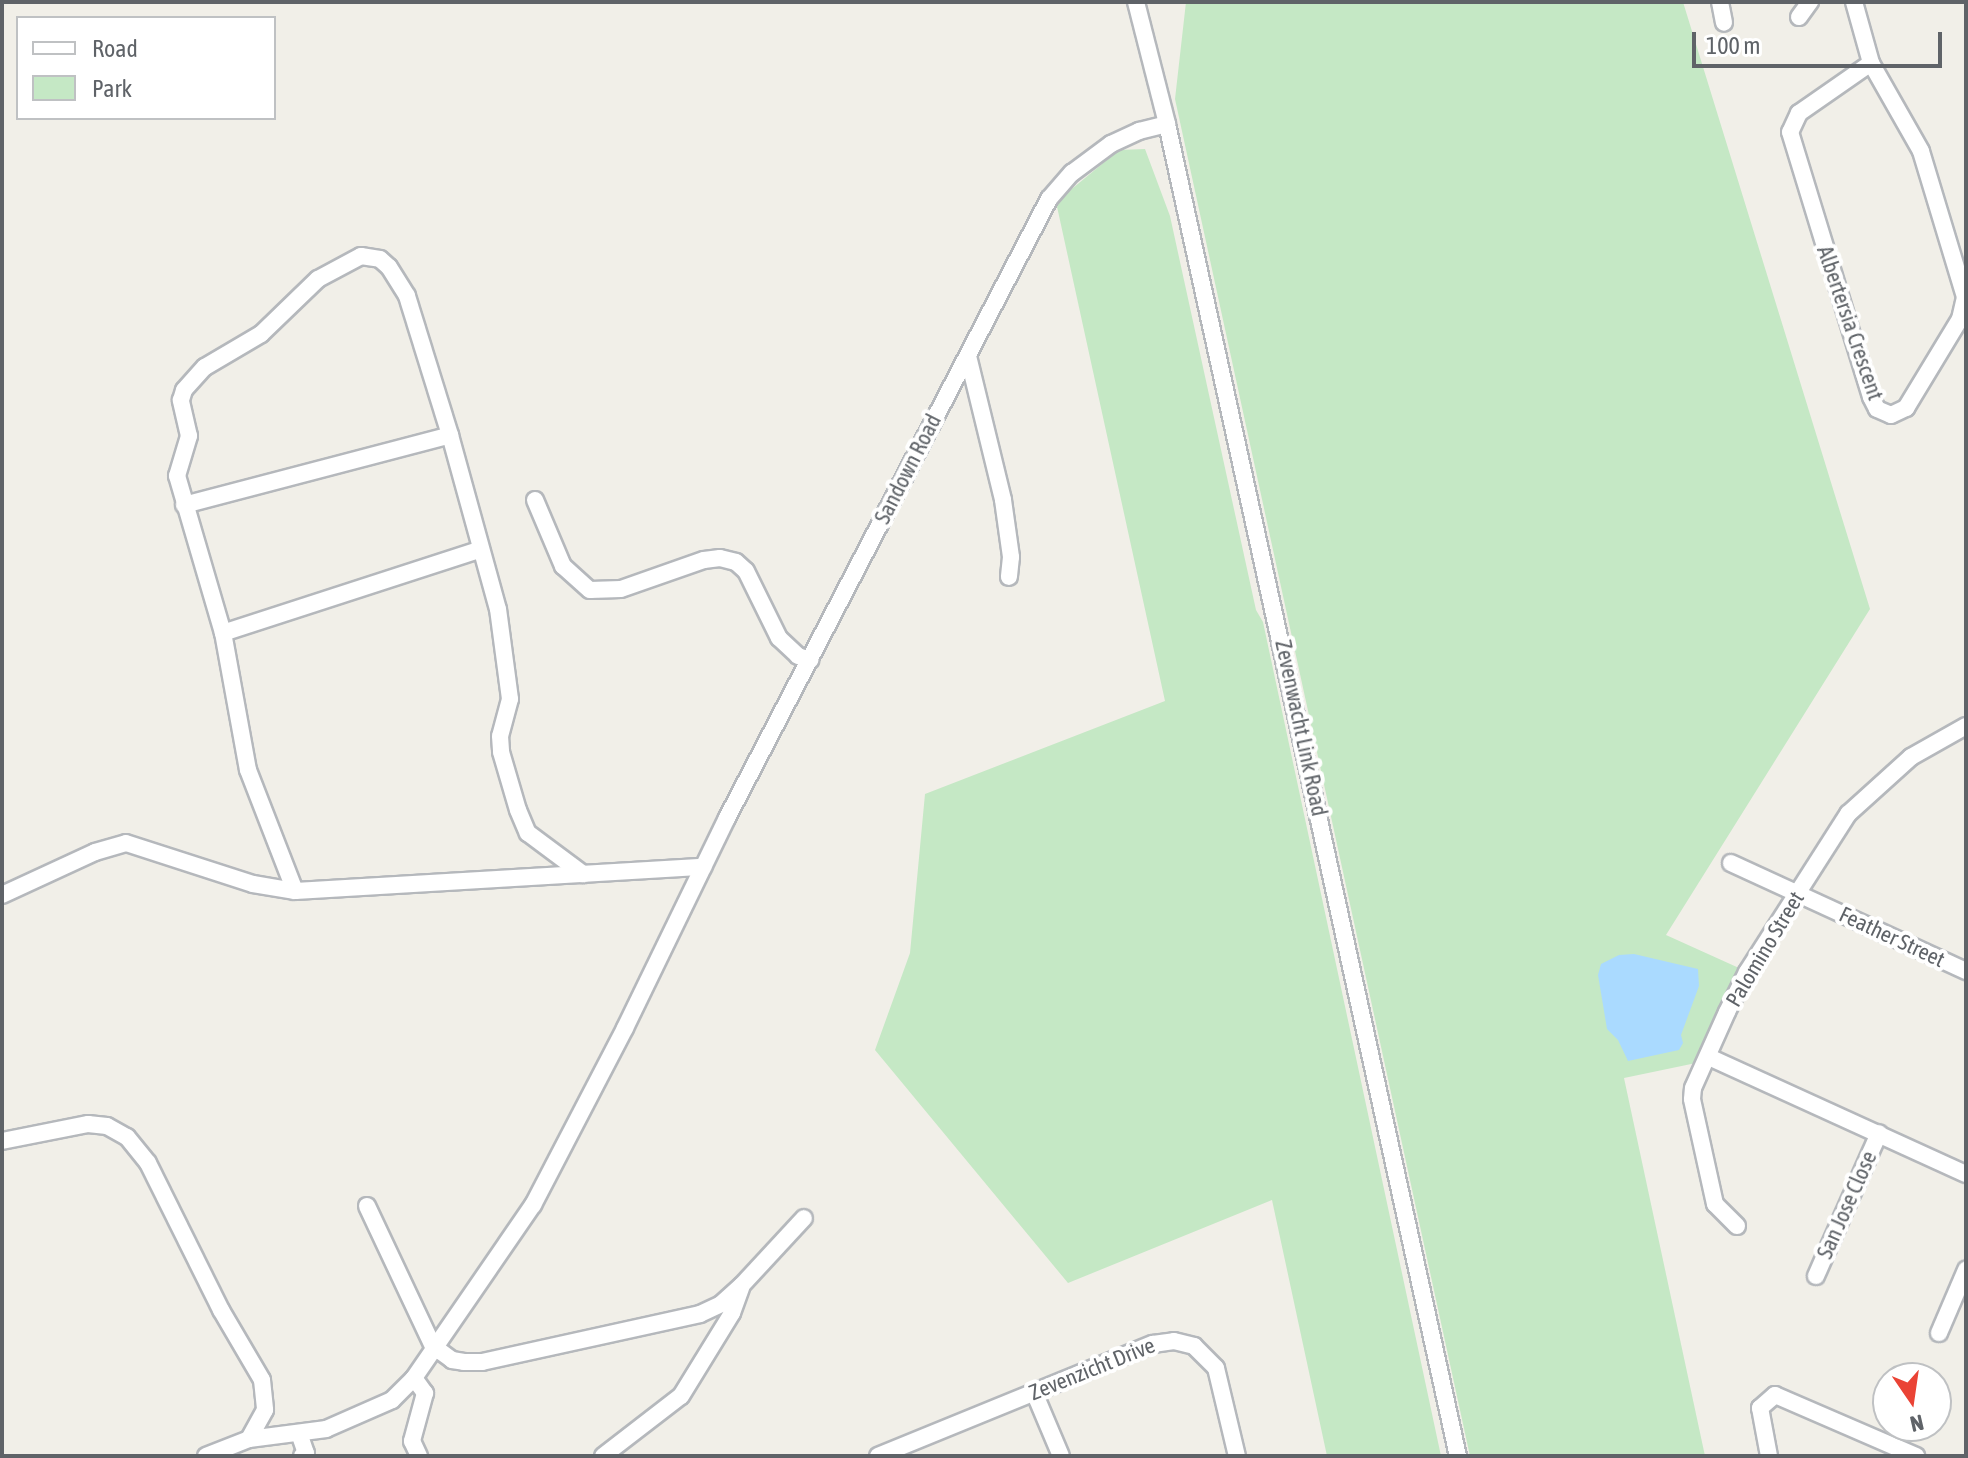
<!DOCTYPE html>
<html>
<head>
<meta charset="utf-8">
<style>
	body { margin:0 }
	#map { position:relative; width:1968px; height:1458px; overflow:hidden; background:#f1efe8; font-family:"Asap Condensed",sans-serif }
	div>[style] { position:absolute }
	.green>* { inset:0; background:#c5e8c5 }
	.water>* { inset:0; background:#aadaff }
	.roads { filter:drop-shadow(2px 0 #b5b8bc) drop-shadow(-2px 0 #b5b8bc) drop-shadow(0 2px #b5b8bc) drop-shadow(0 -2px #b5b8bc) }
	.minor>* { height:16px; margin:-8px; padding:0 8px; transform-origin:8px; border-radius:8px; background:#fff }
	span { translate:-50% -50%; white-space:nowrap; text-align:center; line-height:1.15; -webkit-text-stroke:8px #fff; paint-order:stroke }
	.street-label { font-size:22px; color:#5f6368 }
	.frame { position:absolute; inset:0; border:4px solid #5f6368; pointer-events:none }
	.legend { position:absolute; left:16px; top:16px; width:260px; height:104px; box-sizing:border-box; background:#fff; border:2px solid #bfc1c3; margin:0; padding:10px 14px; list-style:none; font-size:24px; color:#5f6368 }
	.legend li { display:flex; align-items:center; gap:16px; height:40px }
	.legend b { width:40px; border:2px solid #bfc1c3 }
	.north { position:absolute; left:1872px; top:1362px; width:80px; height:80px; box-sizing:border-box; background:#fff; border:2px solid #bfc1c3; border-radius:50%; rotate:167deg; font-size:22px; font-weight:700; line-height:32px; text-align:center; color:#5f6368 }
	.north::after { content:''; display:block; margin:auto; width:28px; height:36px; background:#ea4335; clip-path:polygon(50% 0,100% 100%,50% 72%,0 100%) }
	.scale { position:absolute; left:1692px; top:32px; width:250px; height:36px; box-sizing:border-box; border:4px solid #5f6368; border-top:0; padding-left:10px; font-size:24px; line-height:28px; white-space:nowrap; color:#5f6368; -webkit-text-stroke:6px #fff; paint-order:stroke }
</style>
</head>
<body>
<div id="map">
	<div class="green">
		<div style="clip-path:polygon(1186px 2px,1683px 2px,1870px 609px,1666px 935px,1739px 968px,1696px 1063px,1624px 1078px,1705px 1456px,1470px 1456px,1175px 99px)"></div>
		<div style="clip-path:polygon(1145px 149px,1170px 216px,1256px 610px,1263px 622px,1441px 1456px,1327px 1456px,1272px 1200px,1068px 1283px,875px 1050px,910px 953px,925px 794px,1165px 701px,1056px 202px,1119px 150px)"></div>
	</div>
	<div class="water">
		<div style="clip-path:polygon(1634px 954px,1698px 969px,1699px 986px,1681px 1035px,1683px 1043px,1679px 1050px,1628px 1061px,1618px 1040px,1607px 1029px,1598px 975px,1601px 964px,1619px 955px)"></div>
	</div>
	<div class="roads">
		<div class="minor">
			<div style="left:1136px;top:2px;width:126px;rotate:75.7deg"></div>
			<div style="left:1167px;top:124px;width:1363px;rotate:77.68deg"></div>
			<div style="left:1720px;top:2px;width:21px;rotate:79deg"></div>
			<div style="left:1854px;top:2px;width:63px;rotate:74.4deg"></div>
			<div style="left:1871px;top:63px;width:88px;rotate:145.2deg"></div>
			<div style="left:1799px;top:113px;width:21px;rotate:115deg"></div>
			<div style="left:1790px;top:132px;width:277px;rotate:73deg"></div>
			<div style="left:1871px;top:397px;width:13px;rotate:63deg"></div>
			<div style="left:1877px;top:409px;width:15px;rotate:23deg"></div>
			<div style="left:1891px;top:415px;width:17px;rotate:-25deg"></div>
			<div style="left:1906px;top:408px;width:104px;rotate:-58.8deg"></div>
			<div style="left:1960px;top:319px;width:23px;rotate:-77deg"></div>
			<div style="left:1965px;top:297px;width:152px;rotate:-106.8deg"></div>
			<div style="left:1921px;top:151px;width:101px;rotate:-119.6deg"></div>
			<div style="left:1799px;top:17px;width:19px;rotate:-54deg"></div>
			<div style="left:968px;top:356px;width:148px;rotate:76.3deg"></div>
			<div style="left:1003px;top:500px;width:58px;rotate:82deg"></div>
			<div style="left:1011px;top:557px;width:20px;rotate:96deg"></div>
			<div style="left:535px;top:500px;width:72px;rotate:67deg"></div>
			<div style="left:563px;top:566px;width:36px;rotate:42deg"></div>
			<div style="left:590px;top:590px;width:31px;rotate:-2deg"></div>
			<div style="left:621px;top:589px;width:88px;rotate:-19.3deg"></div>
			<div style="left:704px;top:560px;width:16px;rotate:-7deg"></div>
			<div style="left:720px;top:558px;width:16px;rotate:14deg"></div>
			<div style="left:736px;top:562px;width:13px;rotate:42deg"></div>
			<div style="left:746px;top:571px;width:75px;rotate:63.8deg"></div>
			<div style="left:779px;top:638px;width:26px;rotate:43deg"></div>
			<div style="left:798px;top:656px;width:13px;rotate:18deg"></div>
			<div style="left:184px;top:505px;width:275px;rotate:-14.7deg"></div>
			<div style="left:223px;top:633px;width:271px;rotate:-18deg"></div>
			<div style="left:1731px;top:863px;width:259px;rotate:24.7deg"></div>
			<div style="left:295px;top:891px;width:130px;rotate:-111.2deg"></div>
			<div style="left:248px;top:770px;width:139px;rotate:-100.3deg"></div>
			<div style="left:223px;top:633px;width:164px;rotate:-106.3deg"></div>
			<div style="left:177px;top:476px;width:42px;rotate:-73.3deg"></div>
			<div style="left:189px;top:436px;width:37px;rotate:-103deg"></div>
			<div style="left:181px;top:400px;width:10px;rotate:-73deg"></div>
			<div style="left:184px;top:390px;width:31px;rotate:-48deg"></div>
			<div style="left:205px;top:367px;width:65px;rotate:-30.5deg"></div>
			<div style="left:261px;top:334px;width:79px;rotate:-44deg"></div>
			<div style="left:318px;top:279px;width:49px;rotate:-28.1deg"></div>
			<div style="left:361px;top:256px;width:19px;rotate:9deg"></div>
			<div style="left:380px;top:259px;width:12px;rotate:42deg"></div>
			<div style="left:389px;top:267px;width:34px;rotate:58deg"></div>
			<div style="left:407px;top:296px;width:145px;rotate:72.8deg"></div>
			<div style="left:450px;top:435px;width:180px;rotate:74.6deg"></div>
			<div style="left:498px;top:609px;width:91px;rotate:82.4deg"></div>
			<div style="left:510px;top:699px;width:38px;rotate:105deg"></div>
			<div style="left:500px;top:736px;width:16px;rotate:86deg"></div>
			<div style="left:501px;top:752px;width:60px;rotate:73.7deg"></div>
			<div style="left:518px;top:810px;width:25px;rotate:67deg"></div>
			<div style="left:528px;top:833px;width:69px;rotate:36.7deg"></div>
			<div style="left:2px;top:895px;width:102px;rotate:-24.8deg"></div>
			<div style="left:95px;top:852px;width:32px;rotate:-16deg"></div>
			<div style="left:126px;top:843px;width:133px;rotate:17.9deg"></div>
			<div style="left:253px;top:884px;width:43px;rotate:9.5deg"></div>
			<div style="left:295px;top:891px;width:409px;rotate:-3.4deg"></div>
			<div style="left:1709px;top:1057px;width:282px;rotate:24.5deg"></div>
			<div style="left:2px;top:1141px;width:88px;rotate:-11.2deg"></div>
			<div style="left:88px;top:1124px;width:19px;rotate:6deg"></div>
			<div style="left:107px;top:1126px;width:23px;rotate:29deg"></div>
			<div style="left:127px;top:1137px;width:33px;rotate:51deg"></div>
			<div style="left:148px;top:1163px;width:164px;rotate:63.6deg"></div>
			<div style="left:221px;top:1310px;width:81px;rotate:59.6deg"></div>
			<div style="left:262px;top:1380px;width:30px;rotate:84deg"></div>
			<div style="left:265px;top:1410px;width:33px;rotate:119deg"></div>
			<div style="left:367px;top:1206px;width:155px;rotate:64.8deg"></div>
			<div style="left:433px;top:1346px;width:24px;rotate:36deg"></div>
			<div style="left:452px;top:1360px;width:12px;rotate:9deg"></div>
			<div style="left:464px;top:1362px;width:18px"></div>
			<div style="left:482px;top:1362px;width:223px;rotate:-12.4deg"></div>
			<div style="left:700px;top:1314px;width:23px;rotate:-25deg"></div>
			<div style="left:721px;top:1304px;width:28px;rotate:-42deg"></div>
			<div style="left:742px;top:1285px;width:91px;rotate:-47.2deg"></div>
			<div style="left:1737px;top:1226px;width:31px;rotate:-135deg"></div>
			<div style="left:1715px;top:1204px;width:107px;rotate:-102.4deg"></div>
			<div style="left:1692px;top:1099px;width:11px;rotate:-85deg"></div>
			<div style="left:1693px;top:1088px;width:83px;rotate:-65.9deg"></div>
			<div style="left:1727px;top:1012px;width:45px;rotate:-63.4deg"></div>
			<div style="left:1747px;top:972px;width:188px;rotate:-57.4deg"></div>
			<div style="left:1848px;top:814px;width:85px;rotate:-42.1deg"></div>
			<div style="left:1911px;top:757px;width:63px;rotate:-29.4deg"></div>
			<div style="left:1816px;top:1276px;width:156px;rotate:-66.2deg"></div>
			<div style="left:1939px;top:1333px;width:69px;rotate:-66.8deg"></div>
			<div style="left:414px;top:1378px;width:19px;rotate:54deg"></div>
			<div style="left:425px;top:1393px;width:50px;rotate:105.2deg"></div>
			<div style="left:412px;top:1441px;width:17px;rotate:65deg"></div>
			<div style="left:1034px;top:1392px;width:69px;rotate:67.1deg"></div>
			<div style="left:299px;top:1433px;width:21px;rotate:71deg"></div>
			<div style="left:306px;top:1453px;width:5px;rotate:143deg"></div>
			<div style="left:206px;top:1456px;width:46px;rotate:-21.6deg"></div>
			<div style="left:249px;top:1439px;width:78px;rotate:-7.4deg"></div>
			<div style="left:326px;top:1429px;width:72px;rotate:-23.7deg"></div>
			<div style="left:392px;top:1400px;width:31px;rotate:-45deg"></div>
			<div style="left:414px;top:1378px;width:210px;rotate:-55.5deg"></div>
			<div style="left:533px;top:1205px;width:199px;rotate:-62.5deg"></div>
			<div style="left:625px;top:1028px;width:233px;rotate:-64.1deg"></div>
			<div style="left:727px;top:818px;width:698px;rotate:-62.52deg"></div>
			<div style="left:1049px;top:199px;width:35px;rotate:-49deg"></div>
			<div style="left:1072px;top:173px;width:49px;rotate:-36.6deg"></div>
			<div style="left:1111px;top:144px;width:31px;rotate:-25deg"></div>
			<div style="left:1139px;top:131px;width:29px;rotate:-14deg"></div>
			<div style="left:603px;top:1456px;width:98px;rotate:-37.6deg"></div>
			<div style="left:681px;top:1396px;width:97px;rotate:-58.4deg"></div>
			<div style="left:732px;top:1313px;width:27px;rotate:-70deg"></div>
			<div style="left:878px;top:1456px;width:297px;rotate:-22.2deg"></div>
			<div style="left:1153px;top:1344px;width:21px;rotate:-8deg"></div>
			<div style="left:1174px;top:1341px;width:21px;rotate:14deg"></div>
			<div style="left:1194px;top:1346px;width:31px;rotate:45deg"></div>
			<div style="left:1216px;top:1368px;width:90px;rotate:76.6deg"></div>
			<div style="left:1769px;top:1456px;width:49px;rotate:-100.6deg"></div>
			<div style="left:1760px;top:1408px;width:20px;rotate:-41deg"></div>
			<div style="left:1775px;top:1395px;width:154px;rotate:23.4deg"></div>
		</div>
	</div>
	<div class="street-label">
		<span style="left:1850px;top:323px;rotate:71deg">Albertersia Crescent</span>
		<span style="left:908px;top:469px;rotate:-63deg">Sandown Road</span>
		<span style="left:1301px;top:728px;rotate:78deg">Zevenwacht Link Road</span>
		<span style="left:1892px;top:937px;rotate:25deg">Feather Street</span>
		<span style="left:1765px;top:949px;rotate:-59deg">Palomino Street</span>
		<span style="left:1847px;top:1205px;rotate:-66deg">San Jose Close</span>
		<span style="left:1092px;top:1369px;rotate:-22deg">Zevenzicht Drive</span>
	</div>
	<div class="frame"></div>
	<ul class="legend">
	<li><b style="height:10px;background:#fff"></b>Road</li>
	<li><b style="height:22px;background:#c5e8c5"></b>Park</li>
	</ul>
	<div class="north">N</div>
	<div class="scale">100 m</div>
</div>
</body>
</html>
